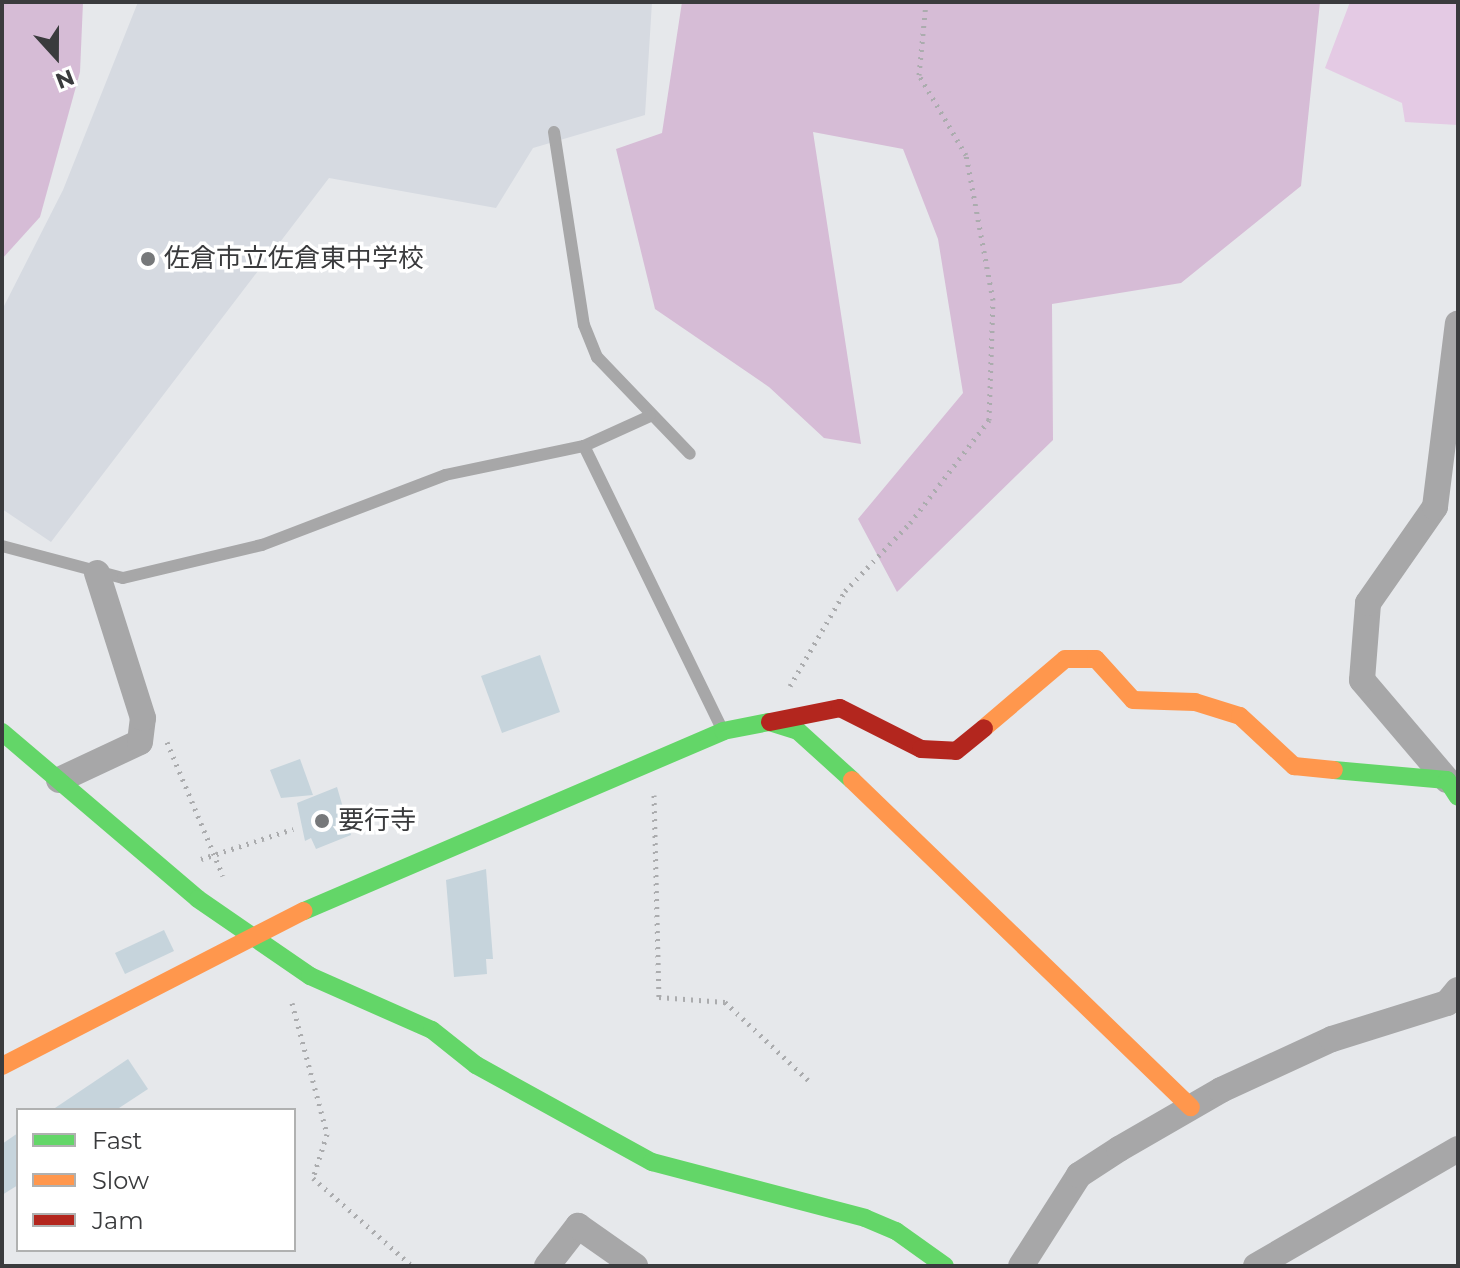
<!DOCTYPE html>
<html>
<head>
<meta charset="utf-8">
<style>
	body { margin:0 }
	#map { position:relative; width:1460px; height:1268px; overflow:hidden; background:#e6e8eb; font-family:Montserrat,"Noto Sans JP",sans-serif }
	div>[style] { position:absolute }
	.built>* { inset:0; background:#d6dae1 }
	.green>* { inset:0; background:#e4cae4 }
	.forest>* { inset:0; background:#d6bcd6 }
	.building>* { inset:0; background:#c6d4dc }
	.path>* { height:5px; margin-top:-2.5px; transform-origin:0; background:repeating-linear-gradient(90deg,#abacae 0 2px,transparent 0 8px) }
	.lane>* { height:12px; margin:-6px; padding:0 6px; transform-origin:6px; border-radius:6px; background:#a7a7a8 }
	.street>* { height:26px; margin:-13px; padding:0 13px; transform-origin:13px; border-radius:13px; background:#a7a7a8 }
	.fast>* { height:18px; margin:-9px; padding:0 9px; transform-origin:9px; border-radius:9px; background:#63d668 }
	.slow>* { height:18px; margin:-9px; padding:0 9px; transform-origin:9px; border-radius:9px; background:#ff974d }
	.jam>* { height:18px; margin:-9px; padding:0 9px; transform-origin:9px; border-radius:9px; background:#b3261e }
	.dots>* { width:22px; height:22px; translate:-50% -50%; box-sizing:border-box; border:4px solid #fff; border-radius:50% }
	span { translate:-50% -50%; white-space:nowrap; text-align:center; line-height:1.15; -webkit-text-stroke:7px #fff; paint-order:stroke }
	.poi-label { font-size:26px; color:#3a3b3d }
	.left { translate:0 -50%; text-align:left }
	.frame { position:absolute; inset:0; border:4px solid #3a3b3d; pointer-events:none }
	.legend { position:absolute; left:16px; top:1108px; width:280px; height:144px; box-sizing:border-box; background:#fff; border:2px solid #b0b1b1; margin:0; padding:10px 14px; list-style:none; font-size:24px; color:#3a3b3d }
	.legend li { display:flex; align-items:center; gap:16px; height:40px }
	.legend b { width:40px; border:2px solid #b0b1b1 }
	.north { position:absolute; left:16px; top:16px; width:80px; height:80px; -webkit-text-stroke:6px #fff; paint-order:stroke; rotate:159deg; font-size:22px; font-weight:700; line-height:32px; text-align:center; color:#3a3b3d }
	.north::after { content:''; display:block; margin:auto; width:28px; height:36px; background:#3a3b3d; clip-path:polygon(50% 0,100% 100%,50% 72%,0 100%) }
</style>
</head>
<body>
<div id="map">
	<div class="built">
		<div style="clip-path:polygon(138px 2px,652px 2px,645px 115px,533px 148px,496px 208px,329px 178px,51px 542px,2px 509px,2px 310px,63px 190px)"></div>
	</div>
	<div class="green">
		<div style="clip-path:polygon(1350px 2px,1458px 2px,1458px 125px,1405px 122px,1402px 103px,1325px 68px)"></div>
	</div>
	<div class="forest">
		<div style="clip-path:polygon(2px 2px,83px 2px,80px 72px,40px 217px,2px 259px)"></div>
		<div style="clip-path:polygon(682px 2px,1320px 2px,1301px 186px,1181px 283px,1052px 304px,1053px 440px,897px 592px,858px 519px,963px 393px,938px 239px,903px 149px,813px 132px,861px 444px,824px 438px,769px 387px,655px 309px,616px 149px,662px 133px)"></div>
	</div>
	<div class="building">
		<div style="clip-path:polygon(540px 655px,560px 712px,502px 733px,481px 676px)"></div>
		<div style="clip-path:polygon(300px 759px,313px 795px,281px 798px,270px 770px)"></div>
		<div style="clip-path:polygon(337px 787px,351px 835px,316px 849px,311px 838px,305px 841px,297px 803px)"></div>
		<div style="clip-path:polygon(486px 869px,493px 959px,486px 959px,487px 974px,454px 977px,446px 880px)"></div>
		<div style="clip-path:polygon(164px 930px,174px 951px,125px 974px,115px 953px)"></div>
		<div style="clip-path:polygon(128px 1059px,148px 1089px,116px 1110px,52px 1110px)"></div>
		<div style="clip-path:polygon(18px 1133px,18px 1185px,2px 1195px,2px 1144px)"></div>
	</div>
	<div class="path">
		<div style="left:790px;top:686px;width:110px;rotate:-59.9deg"></div>
		<div style="left:845px;top:591px;width:94px;rotate:-46.3deg"></div>
		<div style="left:910px;top:523px;width:130px;rotate:-52.5deg"></div>
		<div style="left:989px;top:420px;width:120px;rotate:-88.1deg"></div>
		<div style="left:993px;top:300px;width:147px;rotate:-100.5deg"></div>
		<div style="left:966px;top:155px;width:93px;rotate:-120.4deg"></div>
		<div style="left:919px;top:75px;width:73px;rotate:-84.5deg"></div>
		<div style="left:167px;top:742px;width:145px;rotate:67.3deg"></div>
		<div style="left:654px;top:795px;width:202px;rotate:88.6deg"></div>
		<div style="left:659px;top:997px;width:66px;rotate:4.3deg"></div>
		<div style="left:725px;top:1002px;width:115px;rotate:43.2deg"></div>
		<div style="left:201px;top:859px;width:97px;rotate:-18.1deg"></div>
		<div style="left:292px;top:1003px;width:136px;rotate:75deg"></div>
		<div style="left:327px;top:1134px;width:46px;rotate:107.7deg"></div>
		<div style="left:313px;top:1178px;width:132px;rotate:41.6deg"></div>
	</div>
	<div class="lane">
		<div style="left:554px;top:132px;width:195px;rotate:81.2deg"></div>
		<div style="left:584px;top:325px;width:35px;rotate:68deg"></div>
		<div style="left:597px;top:357px;width:134px;rotate:46.2deg"></div>
		<div style="left:584px;top:446px;width:72px;rotate:-24.4deg"></div>
		<div style="left:2px;top:546px;width:125px;rotate:14.8deg"></div>
		<div style="left:123px;top:578px;width:143px;rotate:-13.4deg"></div>
		<div style="left:262px;top:545px;width:196px;rotate:-20.9deg"></div>
		<div style="left:445px;top:475px;width:142px;rotate:-11.8deg"></div>
		<div style="left:584px;top:446px;width:315px;rotate:64deg"></div>
	</div>
	<div class="street">
		<div style="left:59px;top:780px;width:89px;rotate:-25.1deg"></div>
		<div style="left:140px;top:742px;width:24px;rotate:-83deg"></div>
		<div style="left:143px;top:718px;width:152px;rotate:-107.6deg"></div>
		<div style="left:1447px;top:780px;width:131px;rotate:-130.4deg"></div>
		<div style="left:1362px;top:680px;width:77px;rotate:-85.5deg"></div>
		<div style="left:1368px;top:603px;width:117px;rotate:-55.1deg"></div>
		<div style="left:1435px;top:507px;width:185px;rotate:-82.9deg"></div>
		<div style="left:547px;top:1266px;width:51px;rotate:-52.2deg"></div>
		<div style="left:578px;top:1226px;width:70px;rotate:35.1deg"></div>
		<div style="left:1021px;top:1266px;width:108px;rotate:-57.5deg"></div>
		<div style="left:1079px;top:1175px;width:48px;rotate:-33deg"></div>
		<div style="left:1119px;top:1149px;width:118px;rotate:-30deg"></div>
		<div style="left:1221px;top:1090px;width:122px;rotate:-24.7deg"></div>
		<div style="left:1332px;top:1039px;width:121px;rotate:-17.4deg"></div>
		<div style="left:1447px;top:1003px;width:17px;rotate:-50deg"></div>
		<div style="left:1256px;top:1266px;width:233px;rotate:-30.1deg"></div>
	</div>
	<div class="fast">
		<div style="left:2px;top:732px;width:257px;rotate:40.4deg"></div>
		<div style="left:198px;top:899px;width:136px;rotate:34.5deg"></div>
		<div style="left:310px;top:976px;width:133px;rotate:23.9deg"></div>
		<div style="left:432px;top:1030px;width:56px;rotate:38.5deg"></div>
		<div style="left:476px;top:1065px;width:201px;rotate:28.9deg"></div>
		<div style="left:652px;top:1162px;width:220px;rotate:14.7deg"></div>
		<div style="left:865px;top:1218px;width:34px;rotate:23deg"></div>
		<div style="left:896px;top:1231px;width:60px;rotate:35.5deg"></div>
		<div style="left:1334px;top:770px;width:113px;rotate:5.1deg"></div>
		<div style="left:1447px;top:780px;width:20px;rotate:57deg"></div>
		<div style="left:304px;top:911px;width:456px;rotate:-23.2deg"></div>
		<div style="left:723px;top:731px;width:47px;rotate:-11.1deg"></div>
		<div style="left:769px;top:722px;width:30px;rotate:17deg"></div>
		<div style="left:798px;top:731px;width:73px;rotate:42.2deg"></div>
	</div>
	<div class="slow">
		<div style="left:984px;top:728px;width:106px;rotate:-40.4deg"></div>
		<div style="left:1065px;top:659px;width:31px"></div>
		<div style="left:1096px;top:659px;width:55px;rotate:47.9deg"></div>
		<div style="left:1133px;top:700px;width:62px;rotate:1.8deg"></div>
		<div style="left:1195px;top:702px;width:47px;rotate:17.3deg"></div>
		<div style="left:1240px;top:716px;width:74px;rotate:42.8deg"></div>
		<div style="left:1294px;top:766px;width:40px;rotate:5.7deg"></div>
		<div style="left:852px;top:780px;width:471px;rotate:44deg"></div>
		<div style="left:2px;top:1066px;width:339px;rotate:-27.2deg"></div>
	</div>
	<div class="jam">
		<div style="left:770px;top:722px;width:71px;rotate:-11.3deg"></div>
		<div style="left:840px;top:708px;width:91px;rotate:26.8deg"></div>
		<div style="left:921px;top:749px;width:35px;rotate:3deg"></div>
		<div style="left:956px;top:751px;width:36px;rotate:-39deg"></div>
	</div>
	<div class="dots">
		<div style="left:148px;top:259px;background:#76787a"></div>
		<div style="left:322px;top:821px;background:#76787a"></div>
	</div>
	<div class="poi-label">
		<span class="left" style="left:164px;top:259px">佐倉市立佐倉東中学校</span>
		<span class="left" style="left:338px;top:821px">要行寺</span>
	</div>
	<div class="frame"></div>
	<ul class="legend">
	<li><b style="height:10px;background:#63d668"></b>Fast</li>
	<li><b style="height:10px;background:#ff974d"></b>Slow</li>
	<li><b style="height:10px;background:#b3261e"></b>Jam</li>
	</ul>
	<div class="north">N</div>
</div>
</body>
</html>
